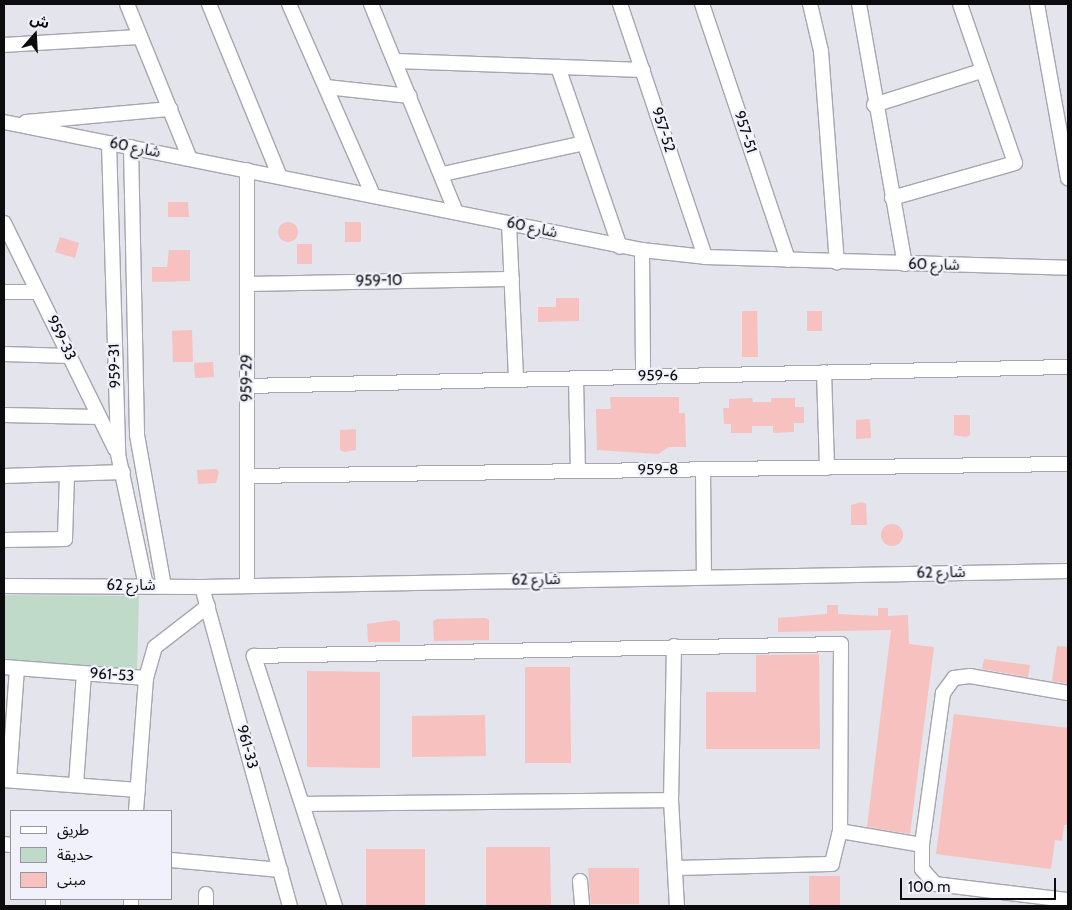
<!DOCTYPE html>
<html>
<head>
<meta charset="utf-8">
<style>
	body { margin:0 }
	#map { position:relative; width:1072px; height:910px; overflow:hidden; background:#e3e4ec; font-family:Cabin,"Noto Sans Arabic",sans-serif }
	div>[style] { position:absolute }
	.green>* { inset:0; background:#c0dac9 }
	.building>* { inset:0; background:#f6c1bf }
	.round { border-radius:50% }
	.roads { filter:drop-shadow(1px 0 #a5a6ae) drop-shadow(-1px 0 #a5a6ae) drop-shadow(0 1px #a5a6ae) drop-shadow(0 -1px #a5a6ae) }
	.minor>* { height:14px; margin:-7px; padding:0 7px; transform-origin:7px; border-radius:7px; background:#fff }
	span { translate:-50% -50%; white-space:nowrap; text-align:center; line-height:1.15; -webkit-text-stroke:4.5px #f0f1fa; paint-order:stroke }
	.street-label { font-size:15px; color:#0c0c0f }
	.frame { position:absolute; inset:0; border:5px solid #0c0c0f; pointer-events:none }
	.legend { position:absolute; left:10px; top:810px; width:162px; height:90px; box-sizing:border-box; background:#f0f1fa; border:1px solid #95959c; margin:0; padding:6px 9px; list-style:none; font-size:15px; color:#0c0c0f }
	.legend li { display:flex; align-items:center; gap:10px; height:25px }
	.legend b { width:25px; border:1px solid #95959c }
	.north { position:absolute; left:10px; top:10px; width:50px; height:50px; -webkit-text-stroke:4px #f0f1fa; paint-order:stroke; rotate:19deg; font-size:14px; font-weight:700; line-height:20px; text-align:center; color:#0c0c0f }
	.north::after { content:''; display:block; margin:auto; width:18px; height:22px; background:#0c0c0f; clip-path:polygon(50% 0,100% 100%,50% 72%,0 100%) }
	.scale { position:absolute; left:900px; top:878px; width:156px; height:22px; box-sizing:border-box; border:2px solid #0c0c0f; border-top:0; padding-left:6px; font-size:15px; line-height:18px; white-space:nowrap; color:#0c0c0f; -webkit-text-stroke:4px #f0f1fa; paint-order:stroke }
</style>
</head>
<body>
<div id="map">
	<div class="green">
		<div style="clip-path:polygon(4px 595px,139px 596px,137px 671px,4px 659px)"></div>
	</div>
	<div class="building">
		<div style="clip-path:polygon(168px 202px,188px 202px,189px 217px,168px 217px)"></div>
		<div class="round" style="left:278px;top:222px;width:20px;height:20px"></div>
		<div style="clip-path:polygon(345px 222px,361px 222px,361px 242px,345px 242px)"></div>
		<div style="clip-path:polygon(60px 237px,79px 243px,75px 258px,55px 252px)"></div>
		<div style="clip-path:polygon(297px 244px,312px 244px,312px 264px,297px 264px)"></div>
		<div style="clip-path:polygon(169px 250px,190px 250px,190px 281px,152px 282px,152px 267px,167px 267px)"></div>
		<div style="clip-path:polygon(556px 298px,579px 298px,579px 321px,538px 322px,538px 307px,556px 307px)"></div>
		<div style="clip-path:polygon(742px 311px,757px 311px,758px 357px,742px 357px)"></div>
		<div style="clip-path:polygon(807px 311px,822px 311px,822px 331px,807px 331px)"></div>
		<div style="clip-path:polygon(192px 330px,193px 362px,173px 362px,172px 331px)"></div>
		<div style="clip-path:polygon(213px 362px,214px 377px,195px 378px,194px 363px)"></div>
		<div style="clip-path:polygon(610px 397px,679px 397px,679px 413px,685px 413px,686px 447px,669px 447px,658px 454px,597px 450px,596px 409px,611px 409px)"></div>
		<div style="clip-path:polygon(752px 398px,753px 402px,771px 402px,771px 398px,795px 398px,795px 407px,804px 407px,804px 423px,794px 423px,794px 432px,773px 433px,773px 426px,752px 426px,752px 433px,731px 433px,731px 424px,724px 424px,723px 408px,729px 408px,729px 399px)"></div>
		<div style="clip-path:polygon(954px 415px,970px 415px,970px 435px,966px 437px,954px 435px)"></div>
		<div style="clip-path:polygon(870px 419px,871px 438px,856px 439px,856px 420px)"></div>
		<div style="clip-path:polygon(356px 429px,356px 450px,344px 452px,340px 450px,340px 430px)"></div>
		<div style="clip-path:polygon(216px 469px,219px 472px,216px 483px,198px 484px,197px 470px)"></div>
		<div style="clip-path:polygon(862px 502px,866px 504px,867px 525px,851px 525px,851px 505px)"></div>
		<div class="round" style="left:881px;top:524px;width:22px;height:22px"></div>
		<div style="clip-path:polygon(827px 605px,838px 605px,838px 614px,878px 616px,878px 608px,888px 608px,888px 616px,908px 615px,909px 644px,934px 647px,910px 834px,867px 827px,891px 630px,778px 632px,778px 618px,827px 614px)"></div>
		<div style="clip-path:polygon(485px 618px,489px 620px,489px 640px,434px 641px,433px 621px,437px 619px)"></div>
		<div style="clip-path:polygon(395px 620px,400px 622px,400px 642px,368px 642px,367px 624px)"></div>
		<div style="clip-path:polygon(1057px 646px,1068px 647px,1068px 684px,1052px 681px)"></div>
		<div style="clip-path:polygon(819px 654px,820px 749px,706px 749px,706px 692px,756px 692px,756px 655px)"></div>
		<div style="clip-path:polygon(984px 659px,1030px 665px,1028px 677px,982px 669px)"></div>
		<div style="clip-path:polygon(525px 667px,570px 667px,571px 763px,525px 763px)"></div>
		<div style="clip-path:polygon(307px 671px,380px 672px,380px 768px,307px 767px)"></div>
		<div style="clip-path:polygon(954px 714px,1068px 728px,1068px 825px,1064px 825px,1062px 841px,1055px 840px,1051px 869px,936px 854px)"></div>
		<div style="clip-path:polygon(485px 715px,486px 756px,412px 757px,412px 716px)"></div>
		<div style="clip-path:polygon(486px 847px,550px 847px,551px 906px,486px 906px)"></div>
		<div style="clip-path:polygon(366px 849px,425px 849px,425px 906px,366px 906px)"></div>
		<div style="clip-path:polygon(588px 868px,639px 868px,639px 904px,591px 904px)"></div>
		<div style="clip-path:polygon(809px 876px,840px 876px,840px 906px,809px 906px)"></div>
	</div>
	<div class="roads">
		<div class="minor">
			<div style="left:127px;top:4px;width:167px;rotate:67.9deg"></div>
			<div style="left:209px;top:4px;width:187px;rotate:67.7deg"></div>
			<div style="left:289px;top:4px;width:209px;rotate:66.3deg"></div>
			<div style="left:371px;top:4px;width:225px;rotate:67.8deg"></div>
			<div style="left:620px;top:4px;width:267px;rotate:71.4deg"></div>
			<div style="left:702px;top:4px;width:270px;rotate:71.4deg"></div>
			<div style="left:810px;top:4px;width:48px;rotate:76.8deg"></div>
			<div style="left:821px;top:51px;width:212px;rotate:85.7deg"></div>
			<div style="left:859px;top:4px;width:264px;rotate:80deg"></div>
			<div style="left:1037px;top:4px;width:177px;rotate:79.9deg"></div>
			<div style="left:4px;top:45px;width:136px;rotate:-3.4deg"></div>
			<div style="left:396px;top:61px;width:247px;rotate:2.1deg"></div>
			<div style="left:558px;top:67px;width:190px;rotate:71deg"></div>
			<div style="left:326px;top:87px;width:84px;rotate:6.1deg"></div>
			<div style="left:874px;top:105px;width:112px;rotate:-17.6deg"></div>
			<div style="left:4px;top:122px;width:651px;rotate:11.34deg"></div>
			<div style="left:642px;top:250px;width:63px;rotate:6.3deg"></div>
			<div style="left:705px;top:257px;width:363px;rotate:1.7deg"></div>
			<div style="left:26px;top:122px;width:145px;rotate:-5.2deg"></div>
			<div style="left:109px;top:143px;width:311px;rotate:88.3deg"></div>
			<div style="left:118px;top:454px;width:135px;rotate:78deg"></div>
			<div style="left:131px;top:147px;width:288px;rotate:88.8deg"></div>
			<div style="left:137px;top:435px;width:153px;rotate:79.9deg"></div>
			<div style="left:247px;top:170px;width:416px;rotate:90deg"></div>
			<div style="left:443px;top:174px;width:144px;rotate:-12.4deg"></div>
			<div style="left:892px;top:198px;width:128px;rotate:-15.9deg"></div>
			<div style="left:1015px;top:163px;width:168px;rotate:-109.1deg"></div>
			<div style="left:4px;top:223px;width:252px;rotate:63.8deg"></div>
			<div style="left:509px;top:223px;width:156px;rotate:87.4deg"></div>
			<div style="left:642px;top:250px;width:126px;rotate:89.5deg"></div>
			<div style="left:247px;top:284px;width:265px;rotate:-1.1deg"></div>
			<div style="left:4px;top:292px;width:33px"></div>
			<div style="left:4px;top:354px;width:65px;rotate:1.8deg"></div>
			<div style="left:824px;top:372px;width:96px;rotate:88.2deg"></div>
			<div style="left:576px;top:378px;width:93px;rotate:88.8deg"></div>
			<div style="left:247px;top:386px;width:821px;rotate:-1.33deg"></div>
			<div style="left:4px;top:415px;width:95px;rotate:1.2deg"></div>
			<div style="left:703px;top:470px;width:106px;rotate:89.5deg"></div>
			<div style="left:4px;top:476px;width:119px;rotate:-1.9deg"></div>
			<div style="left:247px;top:476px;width:821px;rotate:-0.84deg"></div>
			<div style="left:4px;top:540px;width:61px;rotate:-0.9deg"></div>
			<div style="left:65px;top:539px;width:63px;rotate:-88.2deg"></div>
			<div style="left:4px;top:586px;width:198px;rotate:0.3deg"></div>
			<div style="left:202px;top:587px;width:866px;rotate:-1.06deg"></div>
			<div style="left:202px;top:587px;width:331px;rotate:74.6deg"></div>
			<div style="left:674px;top:646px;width:154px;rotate:91.1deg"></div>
			<div style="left:671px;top:800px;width:106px;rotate:86.8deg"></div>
			<div style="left:4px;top:667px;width:142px;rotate:4.4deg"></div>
			<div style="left:146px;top:678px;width:133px;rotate:94.3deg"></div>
			<div style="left:146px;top:678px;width:32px;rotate:-74deg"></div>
			<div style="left:155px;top:647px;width:67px;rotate:-37.7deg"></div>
			<div style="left:1068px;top:693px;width:99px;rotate:-170.2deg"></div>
			<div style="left:970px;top:676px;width:16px;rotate:173deg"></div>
			<div style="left:954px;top:678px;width:19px;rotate:126deg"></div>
			<div style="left:943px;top:693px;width:153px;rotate:97.9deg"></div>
			<div style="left:922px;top:845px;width:24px;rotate:90deg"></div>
			<div style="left:922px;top:869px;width:20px;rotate:49deg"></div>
			<div style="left:935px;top:884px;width:134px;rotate:6.9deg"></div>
			<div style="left:4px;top:780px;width:134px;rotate:4.3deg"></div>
			<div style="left:9px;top:780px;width:112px;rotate:-85.9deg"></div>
			<div style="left:76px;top:785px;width:112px;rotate:-85.9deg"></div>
			<div style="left:305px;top:804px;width:366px;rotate:-0.6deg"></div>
			<div style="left:840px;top:831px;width:83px;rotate:9.7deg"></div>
			<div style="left:4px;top:844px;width:7px;rotate:8deg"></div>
			<div style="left:171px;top:860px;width:110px;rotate:5.2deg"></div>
			<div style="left:580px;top:881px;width:25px;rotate:85deg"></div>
			<div style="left:53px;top:906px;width:7px;rotate:-90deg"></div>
			<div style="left:131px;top:906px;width:6px;rotate:-90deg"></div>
			<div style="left:206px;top:906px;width:12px;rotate:-90deg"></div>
			<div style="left:335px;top:906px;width:263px;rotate:-108deg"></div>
			<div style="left:254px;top:656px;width:587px;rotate:-1.17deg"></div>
			<div style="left:841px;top:644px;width:187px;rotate:90.3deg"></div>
			<div style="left:840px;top:831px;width:34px;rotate:104deg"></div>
			<div style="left:832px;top:864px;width:157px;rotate:178.5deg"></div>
		</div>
	</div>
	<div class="street-label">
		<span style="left:663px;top:130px;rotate:72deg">957-52</span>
		<span style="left:745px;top:132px;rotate:72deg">957-51</span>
		<span style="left:135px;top:148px;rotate:11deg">شارع 60</span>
		<span style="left:532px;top:228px;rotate:12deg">شارع 60</span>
		<span style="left:934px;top:265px;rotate:1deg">شارع 60</span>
		<span style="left:379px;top:281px;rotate:-1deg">959-10</span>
		<span style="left:61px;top:338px;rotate:64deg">959-33</span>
		<span style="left:115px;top:366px;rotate:-92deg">959-31</span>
		<span style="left:658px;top:376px;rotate:-1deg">959-6</span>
		<span style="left:247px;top:378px;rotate:-90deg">959-29</span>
		<span style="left:658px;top:470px;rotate:-1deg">959-8</span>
		<span style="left:941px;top:573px;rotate:-1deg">شارع 62</span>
		<span style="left:536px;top:580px;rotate:-1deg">شارع 62</span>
		<span style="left:131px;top:586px">شارع 62</span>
		<span style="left:112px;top:675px;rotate:4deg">961-53</span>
		<span style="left:247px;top:747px;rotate:75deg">961-33</span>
	</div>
	<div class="frame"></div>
	<ul class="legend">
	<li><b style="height:6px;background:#fff"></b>طريق</li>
	<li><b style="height:14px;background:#c0dac9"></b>حديقة</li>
	<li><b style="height:14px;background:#f6c1bf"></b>مبنى</li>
	</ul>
	<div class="north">ش</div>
	<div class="scale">100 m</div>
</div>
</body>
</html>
